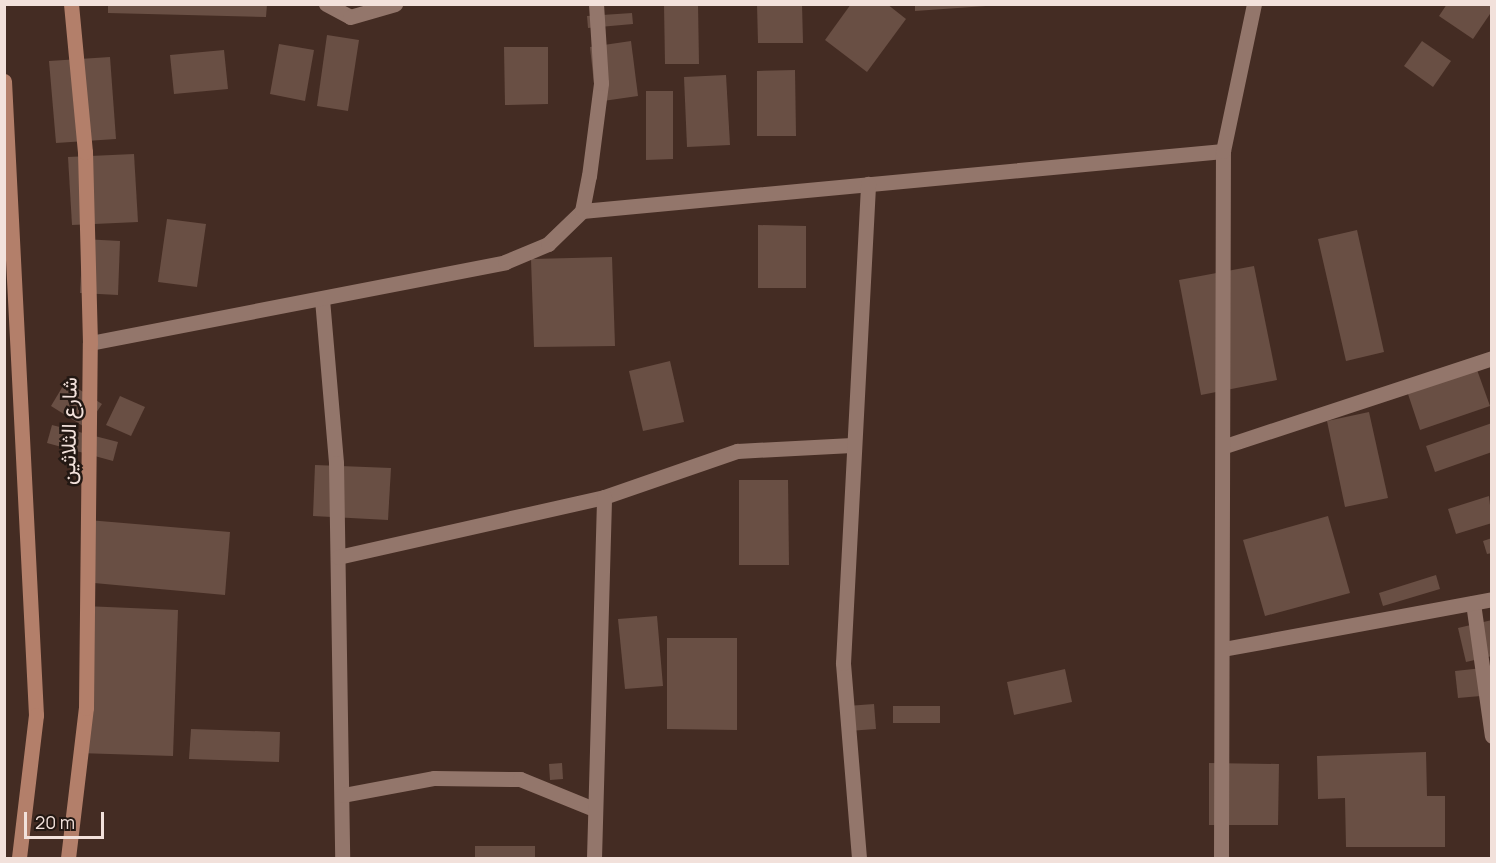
<!DOCTYPE html>
<html>
<head>
<meta charset="utf-8">
<style>
	body { margin:0 }
	#map { position:relative; width:1496px; height:863px; overflow:hidden; background:#442c23; font-family:Manrope,Vazirmatn,sans-serif }
	div>[style] { position:absolute }
	.building>* { inset:0; background:#694f44 }
	.street>* { height:15px; margin:-7.5px; padding:0 7.5px; transform-origin:7.5px; border-radius:7.5px; background:#93766b }
	.secondary>* { height:15px; margin:-7.5px; padding:0 7.5px; transform-origin:7.5px; border-radius:7.5px; background:#b37f6a }
	span { translate:-50% -50%; white-space:nowrap; text-align:center; line-height:1.15; -webkit-text-stroke:5px #231813; paint-order:stroke }
	.street-label { font-size:21px; color:#f2e1db }
	.frame { position:absolute; inset:0; border:6px solid #f2e1db; pointer-events:none }
	.scale { position:absolute; left:24px; top:812px; width:80px; height:27px; box-sizing:border-box; border:3px solid #f2e1db; border-top:0; padding-left:8px; font-size:18px; line-height:21px; white-space:nowrap; color:#f2e1db; -webkit-text-stroke:4px #231813; paint-order:stroke }
</style>
</head>
<body>
<div id="map">
	<div class="building">
		<div style="clip-path:polygon(108px 4px,267px 4px,266px 17px,108px 13px)"></div>
		<div style="clip-path:polygon(664px 4px,698px 4px,699px 64px,665px 64px)"></div>
		<div style="clip-path:polygon(757px 4px,802px 4px,803px 43px,758px 43px)"></div>
		<div style="clip-path:polygon(851px 4px,887px 4px,906px 19px,867px 72px,825px 40px)"></div>
		<div style="clip-path:polygon(915px 4px,986px 4px,986px 6px,915px 11px)"></div>
		<div style="clip-path:polygon(1447px 4px,1492px 4px,1492px 11px,1473px 39px,1439px 16px)"></div>
		<div style="clip-path:polygon(632px 13px,633px 24px,588px 28px,587px 16px)"></div>
		<div style="clip-path:polygon(327px 35px,359px 40px,348px 111px,317px 106px)"></div>
		<div style="clip-path:polygon(631px 41px,638px 96px,596px 102px,590px 47px)"></div>
		<div style="clip-path:polygon(1422px 41px,1451px 61px,1433px 87px,1404px 66px)"></div>
		<div style="clip-path:polygon(279px 44px,314px 50px,305px 101px,270px 94px)"></div>
		<div style="clip-path:polygon(504px 47px,548px 47px,548px 104px,505px 105px)"></div>
		<div style="clip-path:polygon(224px 50px,228px 89px,174px 94px,170px 55px)"></div>
		<div style="clip-path:polygon(110px 57px,116px 139px,56px 143px,49px 61px)"></div>
		<div style="clip-path:polygon(795px 70px,796px 136px,757px 136px,757px 71px)"></div>
		<div style="clip-path:polygon(726px 75px,730px 145px,687px 147px,684px 77px)"></div>
		<div style="clip-path:polygon(646px 91px,673px 91px,673px 159px,646px 160px)"></div>
		<div style="clip-path:polygon(134px 154px,138px 222px,72px 225px,68px 157px)"></div>
		<div style="clip-path:polygon(167px 219px,206px 224px,197px 287px,158px 282px)"></div>
		<div style="clip-path:polygon(758px 225px,806px 226px,806px 288px,758px 288px)"></div>
		<div style="clip-path:polygon(1357px 230px,1384px 352px,1346px 361px,1318px 239px)"></div>
		<div style="clip-path:polygon(83px 239px,120px 241px,118px 295px,80px 293px)"></div>
		<div style="clip-path:polygon(612px 257px,615px 346px,534px 347px,531px 259px)"></div>
		<div style="clip-path:polygon(1254px 266px,1277px 380px,1201px 395px,1179px 280px)"></div>
		<div style="clip-path:polygon(670px 361px,684px 422px,643px 431px,629px 371px)"></div>
		<div style="clip-path:polygon(1476px 367px,1490px 406px,1420px 430px,1407px 391px)"></div>
		<div style="clip-path:polygon(66px 381px,102px 404px,86px 428px,51px 406px)"></div>
		<div style="clip-path:polygon(120px 396px,145px 407px,131px 436px,106px 425px)"></div>
		<div style="clip-path:polygon(1369px 412px,1388px 498px,1345px 507px,1327px 421px)"></div>
		<div style="clip-path:polygon(1492px 423px,1492px 452px,1435px 472px,1426px 446px)"></div>
		<div style="clip-path:polygon(52px 425px,118px 442px,113px 461px,47px 443px)"></div>
		<div style="clip-path:polygon(315px 465px,391px 468px,388px 520px,313px 516px)"></div>
		<div style="clip-path:polygon(739px 480px,788px 480px,789px 565px,739px 565px)"></div>
		<div style="clip-path:polygon(1489px 496px,1492px 523px,1456px 534px,1448px 509px)"></div>
		<div style="clip-path:polygon(1328px 516px,1350px 593px,1265px 616px,1243px 540px)"></div>
		<div style="clip-path:polygon(88px 520px,230px 532px,225px 595px,83px 582px)"></div>
		<div style="clip-path:polygon(1492px 538px,1492px 553px,1487px 554px,1483px 541px)"></div>
		<div style="clip-path:polygon(1436px 575px,1440px 589px,1383px 606px,1379px 593px)"></div>
		<div style="clip-path:polygon(84px 606px,178px 610px,173px 756px,78px 753px)"></div>
		<div style="clip-path:polygon(657px 616px,663px 686px,625px 689px,618px 619px)"></div>
		<div style="clip-path:polygon(1492px 620px,1492px 656px,1466px 662px,1458px 628px)"></div>
		<div style="clip-path:polygon(667px 638px,737px 638px,737px 730px,667px 729px)"></div>
		<div style="clip-path:polygon(1492px 667px,1492px 695px,1458px 698px,1455px 671px)"></div>
		<div style="clip-path:polygon(1065px 669px,1072px 702px,1014px 715px,1007px 682px)"></div>
		<div style="clip-path:polygon(874px 704px,876px 729px,848px 731px,847px 706px)"></div>
		<div style="clip-path:polygon(893px 706px,940px 706px,940px 723px,893px 723px)"></div>
		<div style="clip-path:polygon(191px 729px,280px 732px,279px 762px,189px 759px)"></div>
		<div style="clip-path:polygon(1426px 752px,1427px 796px,1445px 796px,1445px 847px,1346px 847px,1345px 798px,1318px 799px,1317px 756px)"></div>
		<div style="clip-path:polygon(562px 763px,563px 779px,550px 780px,549px 764px)"></div>
		<div style="clip-path:polygon(1209px 763px,1279px 764px,1278px 825px,1209px 825px)"></div>
		<div style="clip-path:polygon(475px 846px,535px 846px,535px 858px,475px 858px)"></div>
	</div>
	<div class="street">
		<div style="left:326px;top:4px;width:27px;rotate:28deg"></div>
		<div style="left:350px;top:17px;width:47px;rotate:-16.1deg"></div>
		<div style="left:582px;top:211px;width:644px;rotate:-5.35deg"></div>
		<div style="left:322px;top:299px;width:165px;rotate:85.1deg"></div>
		<div style="left:336px;top:463px;width:395px;rotate:89.1deg"></div>
		<div style="left:90px;top:343px;width:423px;rotate:-11deg"></div>
		<div style="left:505px;top:262px;width:47px;rotate:-22.7deg"></div>
		<div style="left:548px;top:244px;width:47px;rotate:-44.1deg"></div>
		<div style="left:582px;top:211px;width:36px;rotate:-79deg"></div>
		<div style="left:589px;top:176px;width:94px;rotate:-82.6deg"></div>
		<div style="left:601px;top:83px;width:79px;rotate:-93.6deg"></div>
		<div style="left:1225px;top:446px;width:281px;rotate:-18.2deg"></div>
		<div style="left:338px;top:557px;width:273px;rotate:-12.7deg"></div>
		<div style="left:604px;top:497px;width:141px;rotate:-19.1deg"></div>
		<div style="left:737px;top:451px;width:115px;rotate:-3deg"></div>
		<div style="left:1473px;top:603px;width:134px;rotate:81.9deg"></div>
		<div style="left:1223px;top:649px;width:274px;rotate:-10.5deg"></div>
		<div style="left:343px;top:795px;width:93px;rotate:-10.6deg"></div>
		<div style="left:434px;top:778px;width:86px;rotate:0.7deg"></div>
		<div style="left:520px;top:779px;width:80px;rotate:22.1deg"></div>
		<div style="left:594px;top:858px;width:361px;rotate:-88.4deg"></div>
		<div style="left:859px;top:858px;width:196px;rotate:-94.7deg"></div>
		<div style="left:843px;top:663px;width:480px;rotate:-87deg"></div>
		<div style="left:1221px;top:858px;width:707px;rotate:-89.84deg"></div>
		<div style="left:1223px;top:151px;width:150px;rotate:-78.1deg"></div>
	</div>
	<div class="secondary">
		<div style="left:4px;top:81px;width:635px;rotate:87.11deg"></div>
		<div style="left:36px;top:715px;width:144px;rotate:96.8deg"></div>
		<div style="left:68px;top:858px;width:151px;rotate:-83.2deg"></div>
		<div style="left:86px;top:708px;width:365px;rotate:-89.4deg"></div>
		<div style="left:90px;top:343px;width:191px;rotate:-91.5deg"></div>
		<div style="left:85px;top:152px;width:149px;rotate:-95.4deg"></div>
	</div>
	<div class="street-label">
		<span style="left:68px;top:431px;rotate:-89deg">شارع الثلاثين</span>
	</div>
	<div class="frame"></div>
	<div class="scale">20 m</div>
</div>
</body>
</html>
